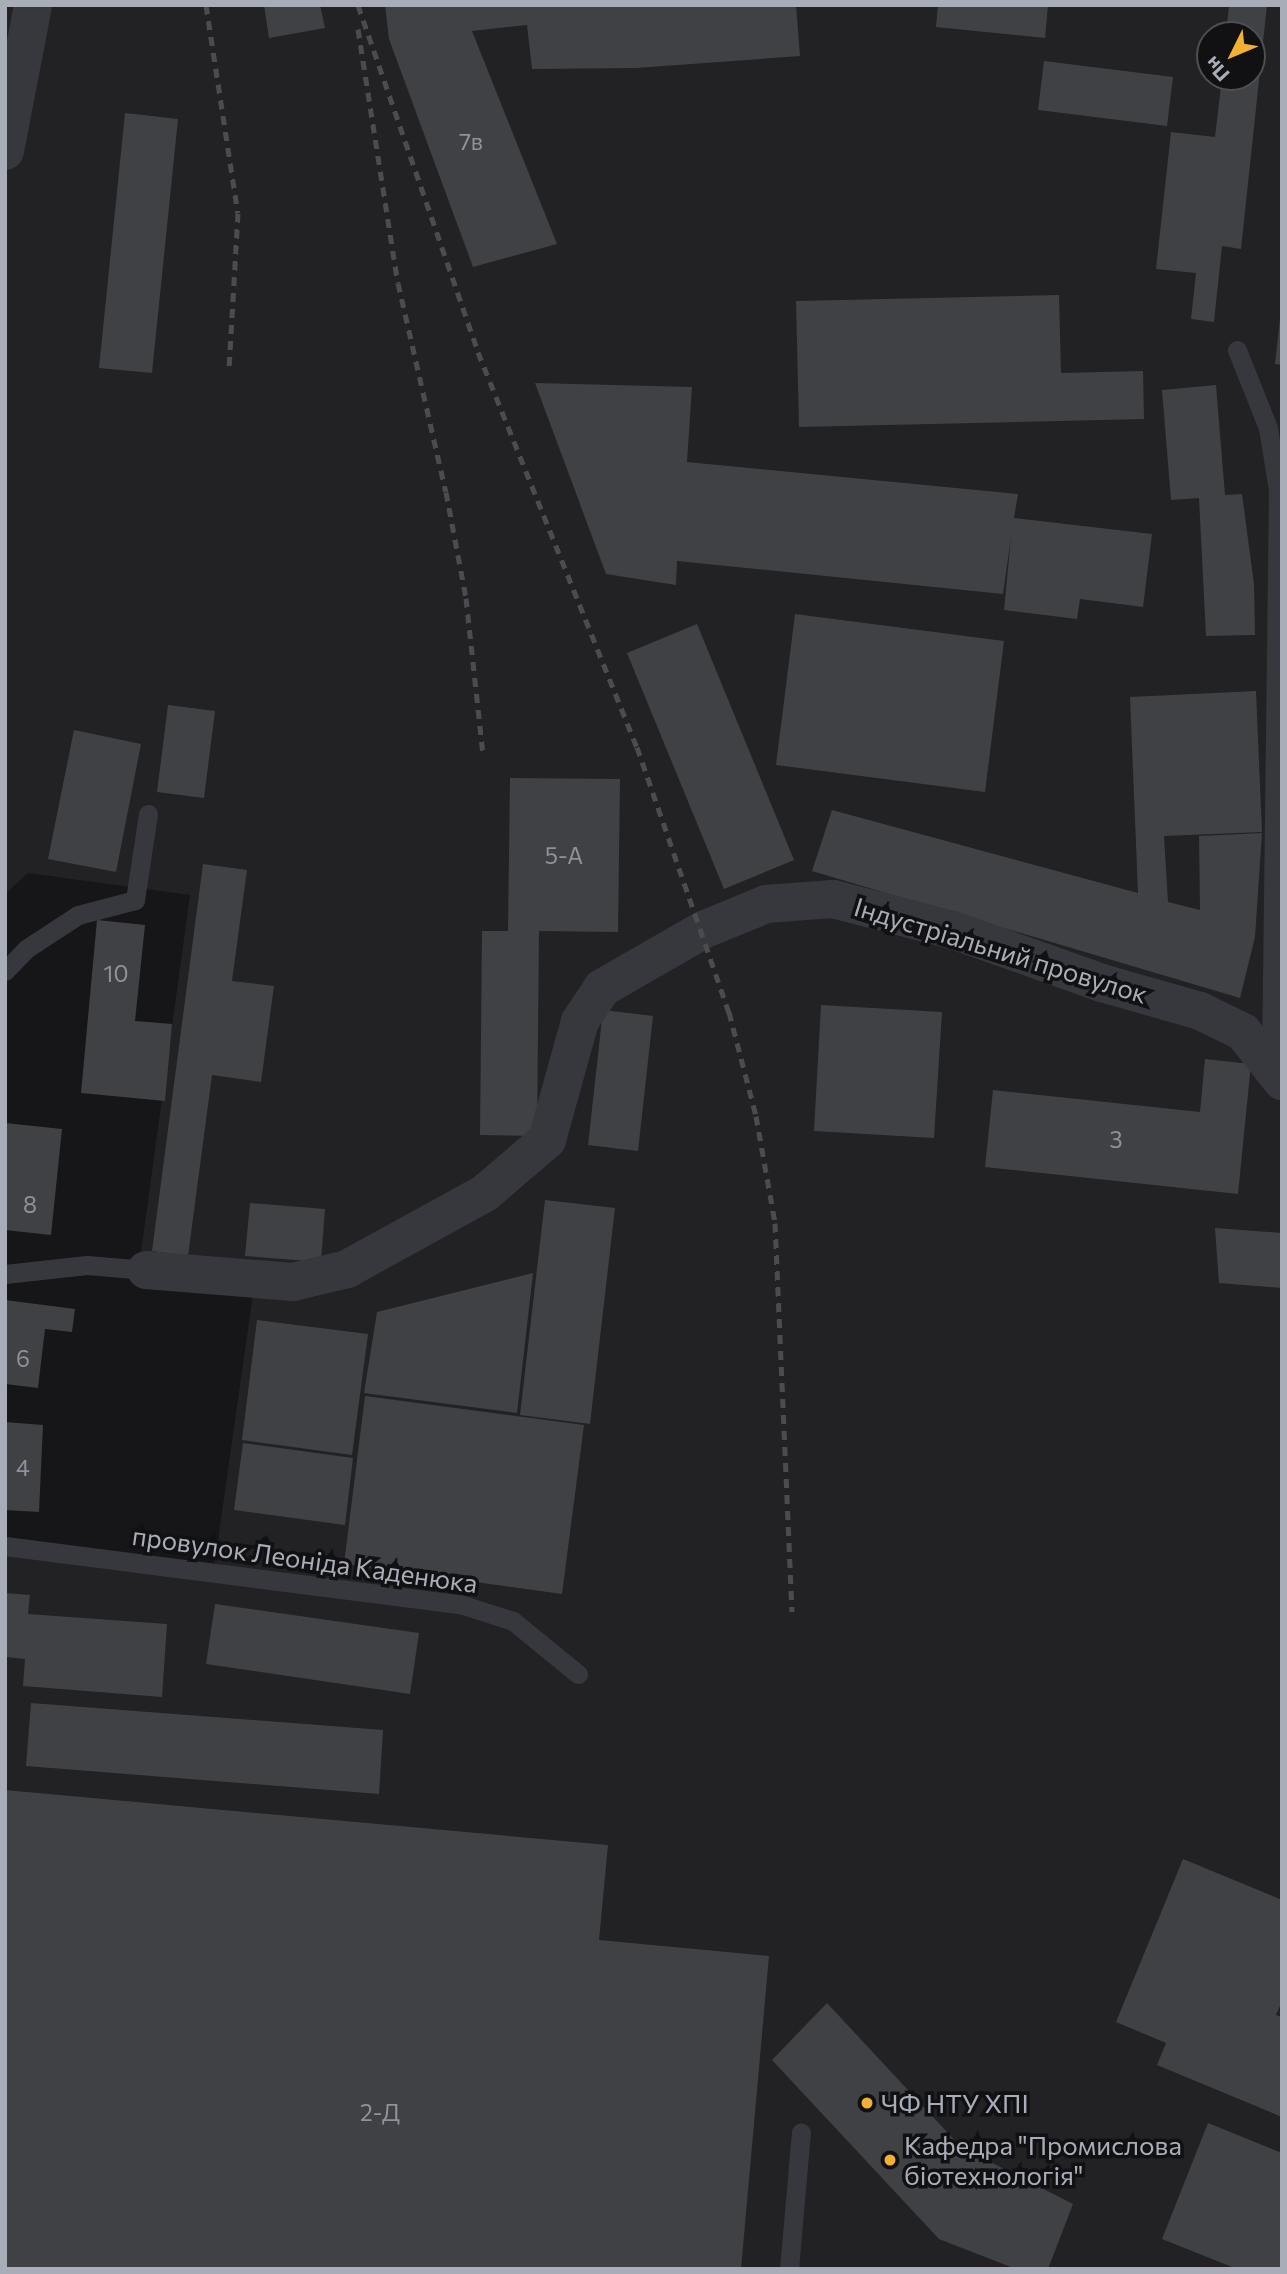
<!DOCTYPE html>
<html>
<head>
<meta charset="utf-8">
<style>
	body { margin:0 }
	#map { position:relative; width:1287px; height:2274px; overflow:hidden; background:#161618; font-family:Commissioner,sans-serif }
	div>[style] { position:absolute }
	.built>* { inset:0; background:#222225 }
	.building>* { inset:0; background:#404145 }
	.lane>* { height:19px; margin:-9.5px; padding:0 9.5px; transform-origin:9.5px; border-radius:9.5px; background:#37383d }
	.street>* { height:38px; margin:-19px; padding:0 19px; transform-origin:19px; border-radius:19px; background:#37383d }
	.rail>* { height:5px; margin-top:-2.5px; transform-origin:0; background:repeating-linear-gradient(90deg,#4a4c52 0 9px,transparent 0 16px) }
	.dots>* { width:19px; height:19px; translate:-50% -50%; box-sizing:border-box; border:4px solid #111113; border-radius:50% }
	span { translate:-50% -50%; white-space:nowrap; text-align:center; line-height:1.15; -webkit-text-stroke:7px #111113; paint-order:stroke }
	.number-label { font-size:23px; color:#8e929b }
	.number-label span { -webkit-text-stroke-width:0 }
	.street-label { font-size:26px; color:#a8adb8 }
	.poi-label { font-size:26px; color:#a8adb8 }
	.left { translate:0 -50%; text-align:left }
	.frame { position:absolute; inset:0; border:7px solid #a8adb8; pointer-events:none }
	.north { position:absolute; left:1196px; top:21px; width:70px; height:70px; box-sizing:border-box; background:#111113; border:2px solid #4d4f55; border-radius:50%; rotate:227deg; font-size:19px; font-weight:700; line-height:28px; text-align:center; color:#a8adb8 }
	.north::after { content:''; display:block; margin:auto; width:24px; height:32px; background:#f2b134; clip-path:polygon(50% 0,100% 100%,50% 72%,0 100%) }
</style>
</head>
<body>
<div id="map">
	<div class="built">
		<div style="clip-path:polygon(evenodd,5px 5px,1282px 5px,1282px 2269px,5px 2269px,5px 1551px,213px 1576px,254px 1286px,138px 1274px,190px 895px,28px 873px,5px 894px,5px 5px,1210px 35px,1252px 35px,1252px 77px,1210px 77px,1210px 35px)"></div>
	</div>
	<div class="building">
		<div style="clip-path:polygon(264px 5px,320px 5px,325px 28px,269px 38px)"></div>
		<div style="clip-path:polygon(385px 5px,796px 5px,800px 56px,636px 68px,532px 69px,527px 25px,472px 31px,557px 244px,473px 267px,389px 39px)"></div>
		<div style="clip-path:polygon(938px 5px,1048px 5px,1045px 38px,936px 27px)"></div>
		<div style="clip-path:polygon(1229px 5px,1267px 5px,1241px 249px,1222px 246px,1214px 322px,1191px 319px,1196px 273px,1156px 269px,1171px 132px,1215px 137px,1222px 77px,1252px 77px,1252px 35px,1226px 35px)"></div>
		<div style="clip-path:polygon(1044px 61px,1173px 77px,1167px 126px,1038px 110px)"></div>
		<div style="clip-path:polygon(125px 113px,178px 119px,152px 373px,99px 368px)"></div>
		<div style="clip-path:polygon(1059px 295px,1061px 373px,1143px 371px,1144px 419px,799px 427px,796px 301px)"></div>
		<div style="clip-path:polygon(1280px 319px,1282px 319px,1282px 365px,1275px 364px)"></div>
		<div style="clip-path:polygon(535px 383px,692px 387px,687px 462px,1018px 494px,1014px 518px,1152px 534px,1143px 607px,1080px 599px,1077px 619px,1004px 610px,1011px 537px,1003px 594px,677px 561px,676px 585px,606px 574px)"></div>
		<div style="clip-path:polygon(1216px 385px,1225px 495px,1242px 494px,1254px 584px,1255px 635px,1206px 636px,1199px 498px,1171px 500px,1162px 390px)"></div>
		<div style="clip-path:polygon(795px 614px,1004px 641px,985px 792px,776px 765px)"></div>
		<div style="clip-path:polygon(697px 624px,794px 860px,724px 889px,627px 653px)"></div>
		<div style="clip-path:polygon(1256px 691px,1262px 832px,1164px 836px,1168px 902px,1200px 910px,1199px 836px,1262px 833px,1255px 937px,1240px 998px,812px 871px,832px 810px,1138px 893px,1130px 697px)"></div>
		<div style="clip-path:polygon(168px 705px,215px 711px,204px 798px,157px 792px)"></div>
		<div style="clip-path:polygon(74px 730px,141px 744px,116px 872px,48px 859px)"></div>
		<div style="clip-path:polygon(510px 778px,620px 779px,618px 932px,539px 931px,537px 1136px,480px 1135px,482px 931px,508px 931px)"></div>
		<div style="clip-path:polygon(203px 864px,247px 870px,232px 981px,274px 986px,261px 1082px,212px 1075px,188px 1256px,152px 1251px)"></div>
		<div style="clip-path:polygon(97px 920px,145px 925px,135px 1021px,172px 1024px,165px 1101px,81px 1093px)"></div>
		<div style="clip-path:polygon(821px 1005px,942px 1012px,934px 1138px,814px 1131px)"></div>
		<div style="clip-path:polygon(603px 1010px,653px 1016px,638px 1151px,588px 1145px)"></div>
		<div style="clip-path:polygon(1205px 1059px,1251px 1064px,1238px 1194px,985px 1167px,993px 1090px,1200px 1112px)"></div>
		<div style="clip-path:polygon(5px 1123px,62px 1129px,51px 1235px,5px 1230px)"></div>
		<div style="clip-path:polygon(545px 1200px,615px 1208px,590px 1424px,520px 1415px)"></div>
		<div style="clip-path:polygon(250px 1203px,325px 1209px,321px 1262px,245px 1256px)"></div>
		<div style="clip-path:polygon(1215px 1228px,1282px 1233px,1282px 1288px,1219px 1283px)"></div>
		<div style="clip-path:polygon(533px 1273px,517px 1413px,364px 1393px,377px 1312px)"></div>
		<div style="clip-path:polygon(5px 1300px,75px 1309px,72px 1332px,45px 1329px,38px 1388px,5px 1384px)"></div>
		<div style="clip-path:polygon(257px 1320px,368px 1334px,352px 1455px,242px 1440px)"></div>
		<div style="clip-path:polygon(365px 1396px,584px 1425px,562px 1594px,344px 1564px)"></div>
		<div style="clip-path:polygon(5px 1422px,43px 1425px,39px 1512px,5px 1510px)"></div>
		<div style="clip-path:polygon(243px 1443px,353px 1458px,345px 1525px,234px 1510px)"></div>
		<div style="clip-path:polygon(5px 1593px,30px 1595px,28px 1614px,167px 1624px,162px 1697px,23px 1686px,25px 1659px,5px 1657px)"></div>
		<div style="clip-path:polygon(215px 1604px,419px 1633px,410px 1694px,206px 1664px)"></div>
		<div style="clip-path:polygon(31px 1703px,383px 1730px,379px 1794px,26px 1766px)"></div>
		<div style="clip-path:polygon(5px 1790px,608px 1845px,599px 1940px,769px 1956px,741px 2269px,5px 2269px)"></div>
		<div style="clip-path:polygon(1183px 1859px,1282px 1900px,1282px 2001px,1276px 2015px,1282px 2017px,1282px 2117px,1157px 2065px,1166px 2043px,1116px 2022px)"></div>
		<div style="clip-path:polygon(827px 2003px,961px 2147px,1073px 2204px,1048px 2269px,1016px 2269px,939px 2239px,772px 2060px)"></div>
		<div style="clip-path:polygon(1208px 2123px,1282px 2153px,1282px 2269px,1237px 2269px,1162px 2239px)"></div>
	</div>
	<div class="lane">
		<div style="left:1237px;top:350px;width:84px;rotate:68.3deg"></div>
		<div style="left:1268px;top:428px;width:63px;rotate:80.8deg"></div>
		<div style="left:1278px;top:490px;width:573px;rotate:90.7deg"></div>
		<div style="left:5px;top:971px;width:30px;rotate:-46deg"></div>
		<div style="left:26px;top:949px;width:62px;rotate:-33.2deg"></div>
		<div style="left:78px;top:915px;width:59px;rotate:-14.7deg"></div>
		<div style="left:135px;top:900px;width:87px;rotate:-81.4deg"></div>
		<div style="left:5px;top:1274px;width:82px;rotate:-6.3deg"></div>
		<div style="left:87px;top:1265px;width:59px;rotate:4.8deg"></div>
		<div style="left:5px;top:1546px;width:459px;rotate:7.3deg"></div>
		<div style="left:460px;top:1604px;width:56px;rotate:17.8deg"></div>
		<div style="left:513px;top:1621px;width:84px;rotate:39.2deg"></div>
		<div style="left:789px;top:2269px;width:137px;rotate:-85deg"></div>
	</div>
	<div class="street">
		<div style="left:5px;top:151px;width:149px;rotate:-79.1deg"></div>
		<div style="left:146px;top:1270px;width:147px;rotate:4.7deg"></div>
		<div style="left:293px;top:1282px;width:56px;rotate:-13.5deg"></div>
		<div style="left:347px;top:1269px;width:158px;rotate:-28.8deg"></div>
		<div style="left:485px;top:1193px;width:82px;rotate:-40.5deg"></div>
		<div style="left:547px;top:1140px;width:123px;rotate:-74.5deg"></div>
		<div style="left:580px;top:1021px;width:40px;rotate:-56deg"></div>
		<div style="left:602px;top:988px;width:116px;rotate:-29.9deg"></div>
		<div style="left:703px;top:930px;width:68px;rotate:-22.4deg"></div>
		<div style="left:766px;top:904px;width:67px;rotate:-4.3deg"></div>
		<div style="left:833px;top:899px;width:124px;rotate:14.5deg"></div>
		<div style="left:953px;top:930px;width:158px;rotate:19.6deg"></div>
		<div style="left:1102px;top:983px;width:102px;rotate:15.9deg"></div>
		<div style="left:1200px;top:1011px;width:48px;rotate:26deg"></div>
		<div style="left:1243px;top:1032px;width:63px;rotate:51.5deg"></div>
	</div>
	<div class="rail">
		<div style="left:206px;top:5px;width:210px;rotate:81.3deg"></div>
		<div style="left:238px;top:213px;width:156px;rotate:93.3deg"></div>
		<div style="left:358px;top:5px;width:367px;rotate:70.9deg"></div>
		<div style="left:478px;top:352px;width:426px;rotate:68.1deg"></div>
		<div style="left:637px;top:747px;width:281px;rotate:70.9deg"></div>
		<div style="left:729px;top:1012px;width:107px;rotate:75.4deg"></div>
		<div style="left:756px;top:1116px;width:109px;rotate:79.9deg"></div>
		<div style="left:775px;top:1223px;width:389px;rotate:87.5deg"></div>
		<div style="left:358px;top:29px;width:257px;rotate:81.1deg"></div>
		<div style="left:398px;top:283px;width:214px;rotate:77.1deg"></div>
		<div style="left:446px;top:492px;width:108px;rotate:79.3deg"></div>
		<div style="left:466px;top:598px;width:157px;rotate:83.8deg"></div>
	</div>
	<div class="dots">
		<div style="left:867px;top:2103px;background:#f2b134"></div>
		<div style="left:890px;top:2160px;background:#f2b134"></div>
	</div>
	<div class="number-label">
		<span style="left:471px;top:141px">7в</span>
		<span style="left:564px;top:855px">5-А</span>
		<span style="left:116px;top:973px">10</span>
		<span style="left:1116px;top:1139px">3</span>
		<span style="left:30px;top:1204px">8</span>
		<span style="left:23px;top:1358px">6</span>
		<span style="left:23px;top:1467px">4</span>
		<span style="left:380px;top:2112px">2-Д</span>
	</div>
	<div class="street-label">
		<span style="left:1001px;top:950px;rotate:17deg">Індустріальний провулок</span>
		<span style="left:305px;top:1559px;rotate:8deg">провулок Леоніда Каденюка</span>
	</div>
	<div class="poi-label">
		<span class="left" style="left:881px;top:2103px">ЧФ НТУ ХПІ</span>
		<span class="left" style="left:904px;top:2160px">Кафедра "Промислова<br>біотехнологія"</span>
	</div>
	<div class="frame"></div>
	<div class="north">Пн</div>
</div>
</body>
</html>
